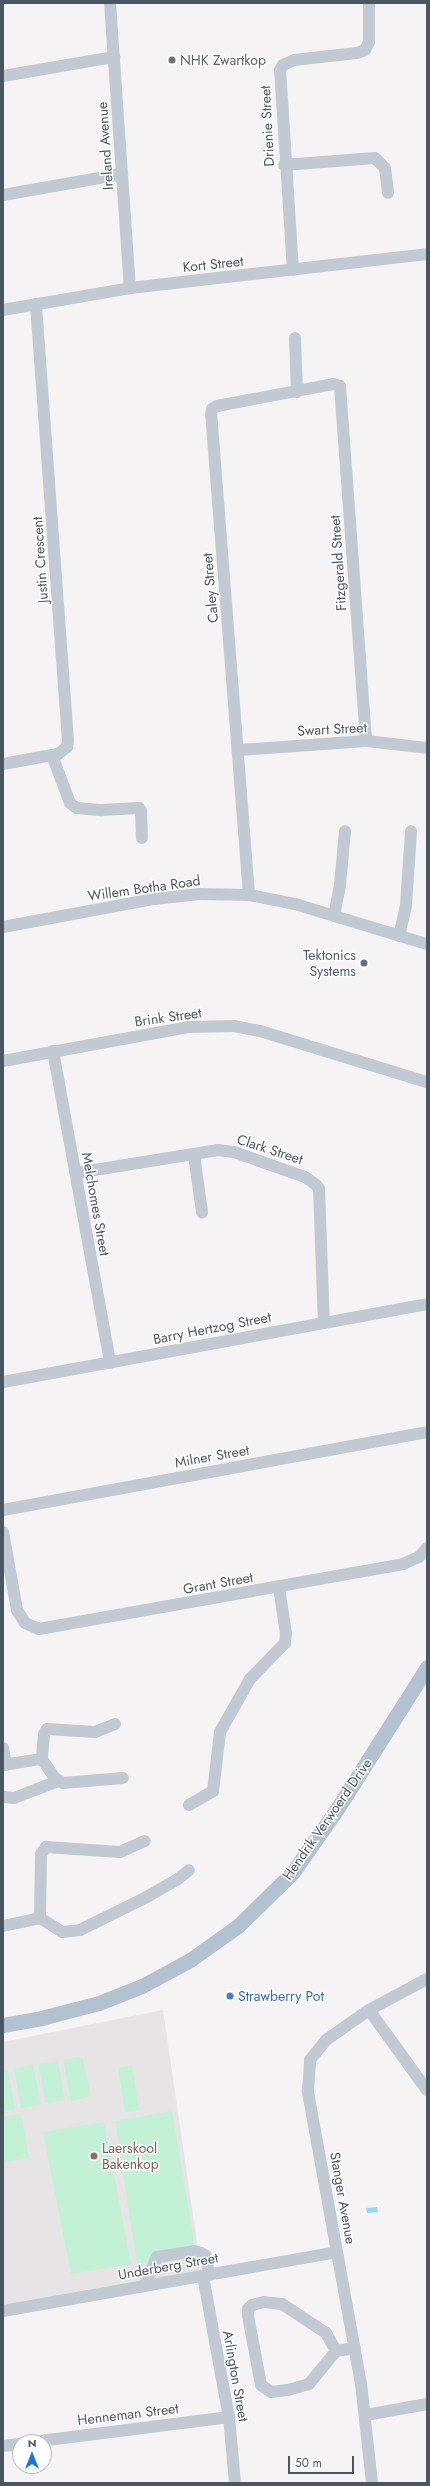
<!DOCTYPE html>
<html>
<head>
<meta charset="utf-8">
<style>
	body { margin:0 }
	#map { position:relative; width:430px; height:2486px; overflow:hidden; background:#f5f3f3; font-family:Jost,sans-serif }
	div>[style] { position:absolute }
	.education>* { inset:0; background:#e6e4e5 }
	.green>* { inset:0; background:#c3f1d5 }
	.water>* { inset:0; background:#90daee }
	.minor>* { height:12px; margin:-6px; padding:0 6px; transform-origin:6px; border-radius:6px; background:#c1cad2 }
	.major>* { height:15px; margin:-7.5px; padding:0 7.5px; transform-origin:7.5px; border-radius:7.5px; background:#b3c2d1 }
	.dots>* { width:11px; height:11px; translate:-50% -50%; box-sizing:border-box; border:2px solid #fff; border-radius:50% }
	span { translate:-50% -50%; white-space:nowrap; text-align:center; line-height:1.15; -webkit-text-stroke:3px #fff; paint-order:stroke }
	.worship-label { font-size:14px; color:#5b616d }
	.left { translate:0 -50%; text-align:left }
	.street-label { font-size:14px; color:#4a5661 }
	.service-label { font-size:14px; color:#4e5e75 }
	.right { translate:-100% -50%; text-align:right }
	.shop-label { font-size:14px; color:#366cbe }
	.education-label { font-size:14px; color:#785e54 }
	.frame { position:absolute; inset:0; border:4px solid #4a5661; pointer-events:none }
	.north { position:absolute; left:12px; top:2434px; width:40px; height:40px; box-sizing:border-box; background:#fff; border:1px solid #b7bbc0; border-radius:50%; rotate:0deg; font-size:11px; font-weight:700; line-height:16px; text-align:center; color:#4a5661 }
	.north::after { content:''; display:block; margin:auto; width:14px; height:18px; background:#1a73e8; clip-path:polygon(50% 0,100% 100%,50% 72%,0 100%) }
	.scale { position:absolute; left:288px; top:2456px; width:66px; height:18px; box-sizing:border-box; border:2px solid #4a5661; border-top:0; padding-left:5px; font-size:12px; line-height:14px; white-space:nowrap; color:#4a5661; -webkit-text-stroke:3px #fff; paint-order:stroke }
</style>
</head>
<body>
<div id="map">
	<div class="education">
		<div style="clip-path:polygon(163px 2010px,201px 2270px,3px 2308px,3px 2042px)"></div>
	</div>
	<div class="green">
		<div style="clip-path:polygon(82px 2057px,91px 2096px,71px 2101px,63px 2059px)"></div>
		<div style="clip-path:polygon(58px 2061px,65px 2100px,46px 2103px,38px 2064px)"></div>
		<div style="clip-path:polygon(33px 2065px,41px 2105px,21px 2108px,14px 2069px)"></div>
		<div style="clip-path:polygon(132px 2065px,139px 2110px,125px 2112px,118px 2068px)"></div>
		<div style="clip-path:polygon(8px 2070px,15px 2109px,3px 2111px,3px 2071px)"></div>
		<div style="clip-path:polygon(172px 2111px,196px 2253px,137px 2264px,115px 2121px)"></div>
		<div style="clip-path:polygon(21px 2114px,29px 2158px,3px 2163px,3px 2117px)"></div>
		<div style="clip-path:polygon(104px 2122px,131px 2264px,71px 2274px,43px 2132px)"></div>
	</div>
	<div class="water">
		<div style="clip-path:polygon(377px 2207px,378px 2212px,367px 2213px,366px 2208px)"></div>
	</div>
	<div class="minor">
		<div style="left:110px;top:3px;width:286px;rotate:86deg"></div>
		<div style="left:3px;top:76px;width:113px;rotate:-9.7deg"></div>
		<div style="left:284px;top:165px;width:91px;rotate:-4.4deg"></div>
		<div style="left:375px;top:158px;width:14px;rotate:45deg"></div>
		<div style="left:385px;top:168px;width:25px;rotate:83deg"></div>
		<div style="left:3px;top:195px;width:121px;rotate:-10deg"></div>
		<div style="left:293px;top:270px;width:200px;rotate:-93.7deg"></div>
		<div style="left:280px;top:70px;width:6px;rotate:-59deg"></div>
		<div style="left:283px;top:65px;width:12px;rotate:-24deg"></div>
		<div style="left:294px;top:60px;width:63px;rotate:-6.3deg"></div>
		<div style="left:357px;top:53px;width:9px;rotate:-21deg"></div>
		<div style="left:365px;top:50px;width:9px;rotate:-63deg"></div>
		<div style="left:369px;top:42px;width:39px;rotate:-90deg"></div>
		<div style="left:3px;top:310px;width:129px;rotate:-9.8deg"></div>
		<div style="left:130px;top:288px;width:299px;rotate:-6.5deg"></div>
		<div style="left:295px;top:338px;width:54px;rotate:87.9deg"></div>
		<div style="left:239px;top:750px;width:127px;rotate:-4.1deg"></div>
		<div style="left:366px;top:741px;width:61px;rotate:6.5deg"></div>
		<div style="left:52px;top:755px;width:51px;rotate:69.4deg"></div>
		<div style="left:70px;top:803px;width:9px;rotate:36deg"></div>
		<div style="left:77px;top:808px;width:25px;rotate:5deg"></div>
		<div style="left:102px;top:810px;width:37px;rotate:-3deg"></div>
		<div style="left:139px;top:808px;width:4px;rotate:56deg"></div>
		<div style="left:141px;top:811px;width:27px;rotate:88deg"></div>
		<div style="left:3px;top:764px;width:56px;rotate:-10.3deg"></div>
		<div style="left:58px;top:754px;width:11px;rotate:-38deg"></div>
		<div style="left:67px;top:747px;width:6px;rotate:-81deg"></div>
		<div style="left:68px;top:741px;width:438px;rotate:-94.2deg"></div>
		<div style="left:249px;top:895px;width:482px;rotate:-94.5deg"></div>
		<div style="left:211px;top:415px;width:6px;rotate:-81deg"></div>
		<div style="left:212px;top:409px;width:6px;rotate:-31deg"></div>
		<div style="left:217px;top:406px;width:118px;rotate:-10.7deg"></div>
		<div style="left:333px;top:384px;width:7px;rotate:16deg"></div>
		<div style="left:340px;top:386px;width:356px;rotate:85.8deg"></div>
		<div style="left:334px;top:916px;width:32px;rotate:-79deg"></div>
		<div style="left:340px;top:885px;width:54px;rotate:-84.7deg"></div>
		<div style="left:3px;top:927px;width:154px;rotate:-10.5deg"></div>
		<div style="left:154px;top:899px;width:46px;rotate:-6.2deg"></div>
		<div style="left:200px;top:894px;width:49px;rotate:1.2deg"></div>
		<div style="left:249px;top:895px;width:47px;rotate:11.1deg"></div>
		<div style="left:295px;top:904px;width:138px;rotate:16.9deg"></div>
		<div style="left:399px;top:936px;width:32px;rotate:-77deg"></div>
		<div style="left:406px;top:905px;width:74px;rotate:-86.1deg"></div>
		<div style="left:53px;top:1051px;width:317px;rotate:79.6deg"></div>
		<div style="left:3px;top:1061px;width:188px;rotate:-10.4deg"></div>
		<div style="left:188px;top:1027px;width:46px;rotate:-1.2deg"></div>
		<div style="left:234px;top:1026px;width:26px;rotate:11deg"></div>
		<div style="left:260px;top:1031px;width:175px;rotate:17deg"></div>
		<div style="left:194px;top:1155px;width:58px;rotate:82deg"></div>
		<div style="left:76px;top:1173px;width:144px;rotate:-9.2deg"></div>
		<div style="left:218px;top:1150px;width:16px;rotate:7deg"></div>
		<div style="left:234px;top:1152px;width:75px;rotate:19.4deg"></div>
		<div style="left:305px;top:1177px;width:14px;rotate:36deg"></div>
		<div style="left:316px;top:1185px;width:5px;rotate:53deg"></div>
		<div style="left:319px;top:1189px;width:134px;rotate:87.9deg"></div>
		<div style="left:3px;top:1382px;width:431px;rotate:-10.4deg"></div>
		<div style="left:3px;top:1510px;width:431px;rotate:-10.4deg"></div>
		<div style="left:3px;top:1532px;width:79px;rotate:79.8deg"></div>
		<div style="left:17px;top:1610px;width:15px;rotate:58deg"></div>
		<div style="left:25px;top:1623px;width:15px;rotate:23deg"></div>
		<div style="left:39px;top:1629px;width:370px;rotate:-10.1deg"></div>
		<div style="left:403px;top:1564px;width:17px;rotate:-24deg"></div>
		<div style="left:419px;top:1557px;width:12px;rotate:-48deg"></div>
		<div style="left:115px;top:1724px;width:22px;rotate:158deg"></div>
		<div style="left:95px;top:1732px;width:48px;rotate:-176.4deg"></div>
		<div style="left:47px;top:1729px;width:6px;rotate:121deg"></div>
		<div style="left:44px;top:1734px;width:25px;rotate:95deg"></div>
		<div style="left:42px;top:1759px;width:23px;rotate:56deg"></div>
		<div style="left:55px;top:1778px;width:9px;rotate:32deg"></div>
		<div style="left:63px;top:1783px;width:60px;rotate:-4.8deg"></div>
		<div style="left:3px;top:1748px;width:17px;rotate:80deg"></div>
		<div style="left:3px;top:1765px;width:39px;rotate:-9deg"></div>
		<div style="left:4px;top:1797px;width:10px;rotate:6deg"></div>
		<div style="left:14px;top:1798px;width:47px;rotate:-21.1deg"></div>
		<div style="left:189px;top:1805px;width:28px;rotate:-30deg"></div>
		<div style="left:213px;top:1791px;width:59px;rotate:-83.2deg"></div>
		<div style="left:220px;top:1732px;width:61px;rotate:-60.5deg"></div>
		<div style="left:250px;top:1679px;width:50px;rotate:-45.8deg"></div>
		<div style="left:285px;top:1643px;width:9px;rotate:-84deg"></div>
		<div style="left:286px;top:1634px;width:48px;rotate:-98.5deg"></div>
		<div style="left:40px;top:1918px;width:26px;rotate:32deg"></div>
		<div style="left:62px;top:1932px;width:18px;rotate:-6deg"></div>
		<div style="left:80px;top:1930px;width:72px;rotate:-26.2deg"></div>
		<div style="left:145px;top:1898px;width:38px;rotate:-30deg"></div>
		<div style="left:178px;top:1879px;width:14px;rotate:-39deg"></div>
		<div style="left:3px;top:1926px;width:38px;rotate:-12deg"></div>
		<div style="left:40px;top:1918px;width:64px;rotate:-89.1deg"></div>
		<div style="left:41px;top:1854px;width:9px;rotate:-54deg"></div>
		<div style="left:46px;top:1847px;width:74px;rotate:3.9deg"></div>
		<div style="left:120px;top:1852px;width:27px;rotate:-24deg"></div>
		<div style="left:369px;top:2010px;width:99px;rotate:54.1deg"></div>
		<div style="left:203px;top:2276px;width:143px;rotate:79.6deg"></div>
		<div style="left:229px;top:2417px;width:66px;rotate:84.8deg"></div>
		<div style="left:145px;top:2285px;width:30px;rotate:-67deg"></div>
		<div style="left:157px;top:2257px;width:37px;rotate:-9deg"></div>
		<div style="left:194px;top:2251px;width:7px;rotate:16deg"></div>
		<div style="left:201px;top:2253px;width:6px;rotate:31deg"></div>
		<div style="left:206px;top:2256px;width:19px;rotate:81deg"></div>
		<div style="left:3px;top:2311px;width:339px;rotate:-10deg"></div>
		<div style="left:336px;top:2351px;width:21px;rotate:-119deg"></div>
		<div style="left:326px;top:2333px;width:53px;rotate:-146.6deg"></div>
		<div style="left:282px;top:2304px;width:18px;rotate:-174deg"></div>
		<div style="left:264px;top:2302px;width:12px;rotate:166deg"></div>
		<div style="left:252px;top:2305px;width:6px;rotate:135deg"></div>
		<div style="left:248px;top:2309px;width:7px;rotate:90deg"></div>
		<div style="left:248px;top:2316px;width:70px;rotate:79.3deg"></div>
		<div style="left:261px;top:2385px;width:12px;rotate:35deg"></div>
		<div style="left:271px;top:2392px;width:17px;rotate:-7deg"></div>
		<div style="left:288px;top:2390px;width:22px;rotate:-16deg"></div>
		<div style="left:309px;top:2384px;width:43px;rotate:-50.7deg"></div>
		<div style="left:336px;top:2351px;width:19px;rotate:-9deg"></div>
		<div style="left:366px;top:2415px;width:62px;rotate:-10.2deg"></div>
		<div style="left:32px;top:2442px;width:199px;rotate:-7.2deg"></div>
		<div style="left:3px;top:2446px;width:17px;rotate:-7deg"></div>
		<div style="left:372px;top:2483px;width:100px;rotate:-96.3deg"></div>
		<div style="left:361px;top:2384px;width:298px;rotate:-100.3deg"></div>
		<div style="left:308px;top:2091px;width:31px;rotate:-86deg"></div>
		<div style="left:310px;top:2060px;width:26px;rotate:-51deg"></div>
		<div style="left:326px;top:2040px;width:52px;rotate:-34.9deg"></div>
		<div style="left:369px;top:2010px;width:66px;rotate:-28.1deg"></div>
	</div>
	<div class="major">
		<div style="left:3px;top:2025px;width:39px;rotate:-10deg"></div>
		<div style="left:41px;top:2018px;width:60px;rotate:-14.5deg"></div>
		<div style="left:99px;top:2003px;width:46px;rotate:-21.6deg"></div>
		<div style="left:142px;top:1986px;width:55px;rotate:-28.4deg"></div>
		<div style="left:190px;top:1960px;width:59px;rotate:-35.3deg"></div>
		<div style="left:238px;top:1926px;width:77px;rotate:-44.5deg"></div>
		<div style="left:293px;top:1872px;width:77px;rotate:-55.1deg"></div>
		<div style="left:337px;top:1809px;width:168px;rotate:-57.6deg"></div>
	</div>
	<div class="dots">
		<div style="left:172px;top:60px;background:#6b7280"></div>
		<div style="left:364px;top:963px;background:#5c6f8a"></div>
		<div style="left:230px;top:1996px;background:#3f7fe0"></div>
		<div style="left:94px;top:2156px;background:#8d6e63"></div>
	</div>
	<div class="worship-label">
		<span class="left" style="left:180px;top:60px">NHK Zwartkop</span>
	</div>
	<div class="street-label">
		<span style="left:267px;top:126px;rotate:-93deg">Drienie Street</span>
		<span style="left:105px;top:146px;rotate:-94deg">Ireland Avenue</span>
		<span style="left:213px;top:264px;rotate:-6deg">Kort Street</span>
		<span style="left:40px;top:560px;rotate:-94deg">Justin Crescent</span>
		<span style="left:338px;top:563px;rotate:-94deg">Fitzgerald Street</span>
		<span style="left:210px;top:588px;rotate:-95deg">Caley Street</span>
		<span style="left:332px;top:729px;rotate:-3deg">Swart Street</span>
		<span style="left:144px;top:888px;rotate:-8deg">Willem Botha Road</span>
		<span style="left:168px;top:1017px;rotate:-8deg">Brink Street</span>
		<span style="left:270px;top:1149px;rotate:18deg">Clark Street</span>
		<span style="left:96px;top:1204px;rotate:80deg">Melchomes Street</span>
		<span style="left:212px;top:1328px;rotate:-11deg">Barry Hertzog Street</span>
		<span style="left:212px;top:1456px;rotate:-10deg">Milner Street</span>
		<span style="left:218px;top:1583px;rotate:-10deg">Grant Street</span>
		<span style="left:327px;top:1819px;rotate:-55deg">Hendrik Verwoerd Drive</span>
		<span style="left:343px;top:2198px;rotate:80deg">Stanger Avenue</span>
		<span style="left:168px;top:2266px;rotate:-10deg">Underberg Street</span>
		<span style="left:236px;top:2376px;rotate:80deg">Arlington Street</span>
		<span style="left:128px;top:2414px;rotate:-7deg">Henneman Street</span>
	</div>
	<div class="service-label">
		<span class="right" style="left:356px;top:963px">Tektonics<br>Systems</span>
	</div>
	<div class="shop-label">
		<span class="left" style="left:238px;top:1996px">Strawberry Pot</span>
	</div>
	<div class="education-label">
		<span class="left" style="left:102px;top:2156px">Laerskool<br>Bakenkop</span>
	</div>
	<div class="frame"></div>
	<div class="north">N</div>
	<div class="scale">50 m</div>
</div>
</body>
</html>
